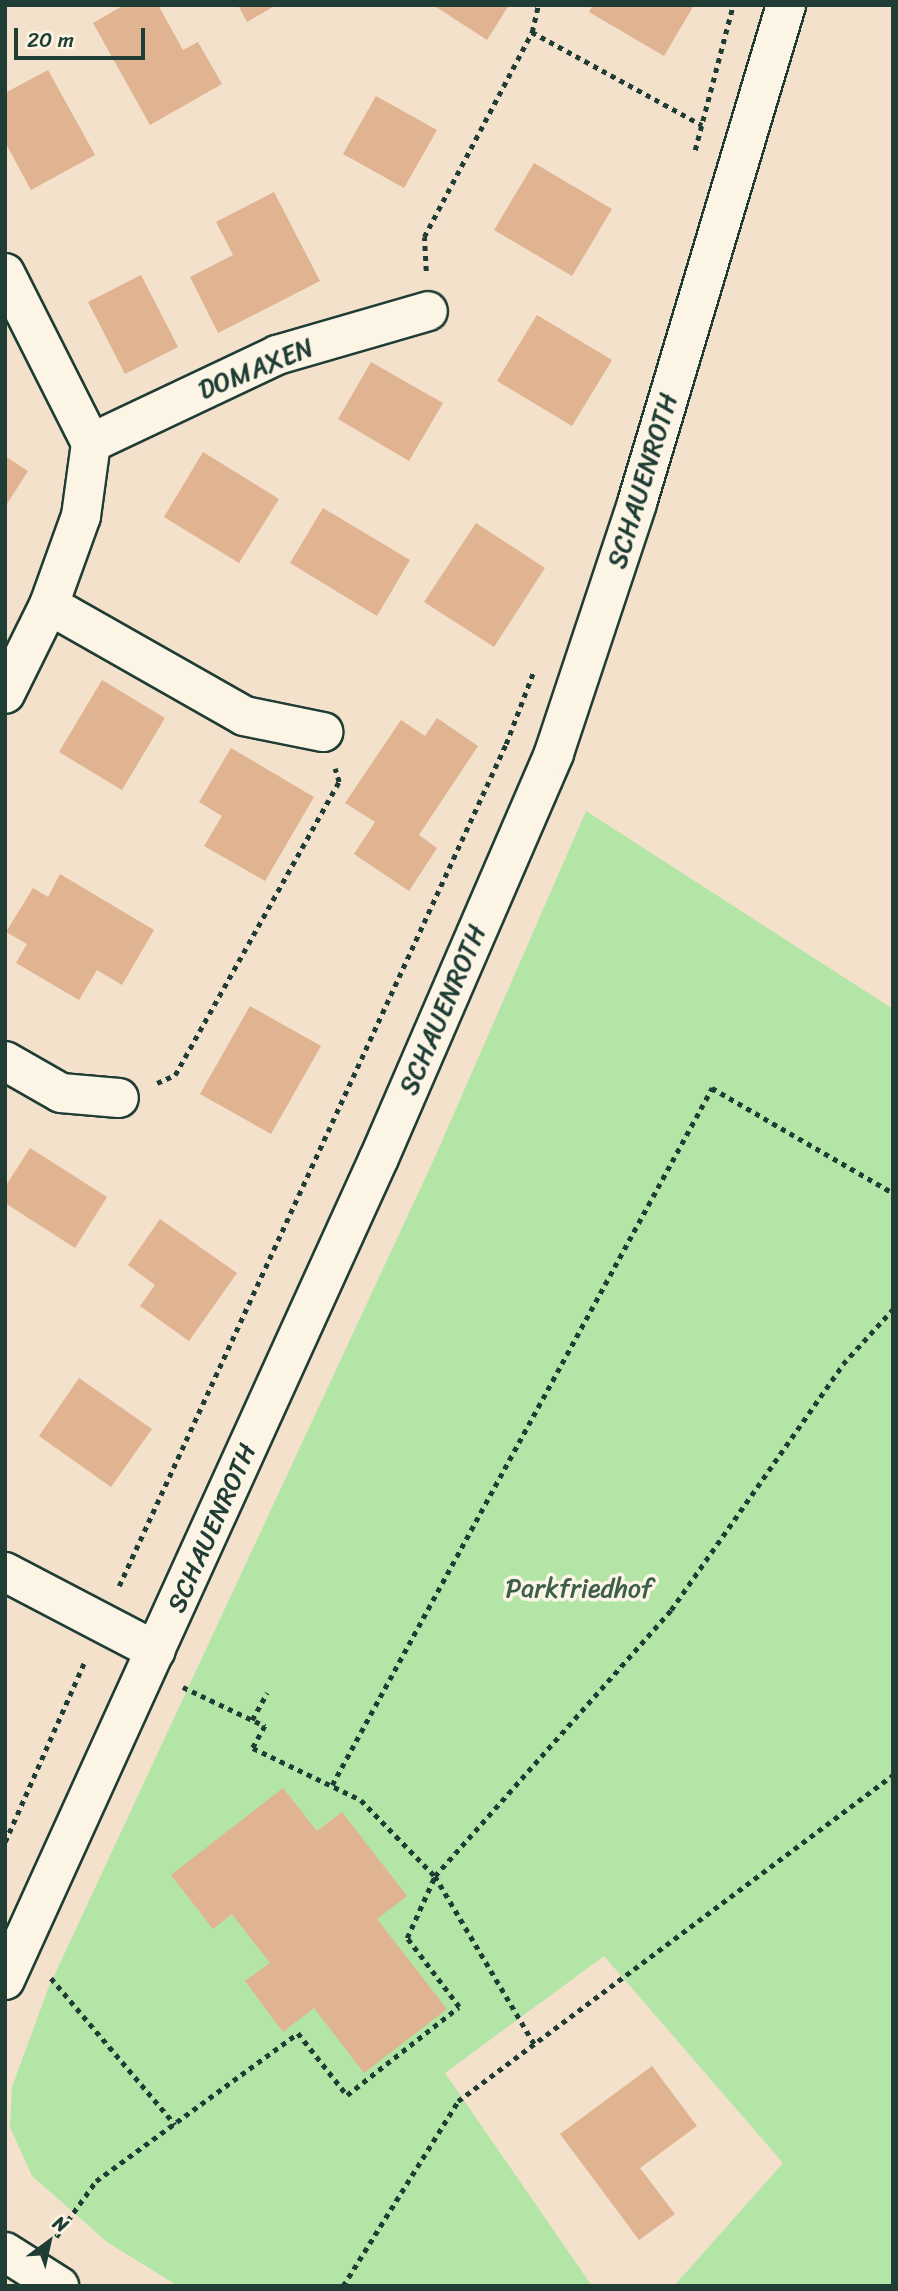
<!DOCTYPE html>
<html>
<head>
<meta charset="utf-8">
<style>
	body { margin:0 }
	#map { position:relative; width:898px; height:2291px; overflow:hidden; background:#f4e1cc; font-family:Sriracha,sans-serif }
	div>[style] { position:absolute }
	.green>* { inset:0; background:#b2e5a6 }
	.building>* { inset:0; background:#e0b391 }
	.path>* { height:4.5px; margin-top:-2.25px; transform-origin:0; background:repeating-linear-gradient(90deg,#1f3d34 0 5px,transparent 0 10px) }
	.roads { filter:drop-shadow(2px 0 #1f3d34) drop-shadow(-2px 0 #1f3d34) drop-shadow(0 2px #1f3d34) drop-shadow(0 -2px #1f3d34) }
	.minor>* { height:38px; margin:-19px; padding:0 19px; transform-origin:19px; border-radius:19px; background:#fcf5e5 }
	span { translate:-50% -50%; white-space:nowrap; text-align:center; line-height:1.15; -webkit-text-stroke:7px #fcf5e5; paint-order:stroke }
	.street-label { font-size:26px; color:#1f3d34 }
	.park-label { font-size:26px; color:#3c5f4b }
	.frame { position:absolute; inset:0; border:7px solid #1f3d34; pointer-events:none }
	.north { position:absolute; left:14px; top:2207px; width:70px; height:70px; -webkit-text-stroke:5px #fcf5e5; paint-order:stroke; rotate:33deg; font-size:19px; font-weight:700; line-height:28px; text-align:center; color:#1f3d34 }
	.north::after { content:''; display:block; margin:auto; width:24px; height:32px; background:#1f3d34; clip-path:polygon(50% 0,100% 100%,50% 72%,0 100%) }
	.scale { position:absolute; left:14px; top:28px; width:131px; height:32px; box-sizing:border-box; border:4px solid #1f3d34; border-top:0; padding-left:9px; font-size:21px; line-height:24px; white-space:nowrap; color:#1f3d34; -webkit-text-stroke:5px #fcf5e5; paint-order:stroke }
</style>
</head>
<body>
<div id="map">
	<div class="green">
		<div style="clip-path:polygon(586px 811px,893px 1009px,893px 2286px,674px 2286px,783px 2163px,604px 1956px,445px 2073px,592px 2286px,178px 2286px,107px 2242px,32px 2176px,10px 2127px,12px 2087px,48px 1989px,435px 1157px)"></div>
	</div>
	<div class="building">
		<div style="clip-path:polygon(124px 5px,158px 5px,183px 50px,198px 42px,222px 84px,150px 125px,93px 23px)"></div>
		<div style="clip-path:polygon(238px 5px,276px 5px,247px 22px)"></div>
		<div style="clip-path:polygon(433px 5px,509px 5px,487px 40px)"></div>
		<div style="clip-path:polygon(593px 5px,694px 5px,664px 56px,589px 12px)"></div>
		<div style="clip-path:polygon(48px 70px,95px 155px,31px 190px,5px 142px,5px 93px)"></div>
		<div style="clip-path:polygon(376px 96px,437px 130px,404px 188px,343px 154px)"></div>
		<div style="clip-path:polygon(534px 163px,612px 209px,572px 276px,494px 230px)"></div>
		<div style="clip-path:polygon(274px 192px,320px 281px,218px 333px,190px 277px,233px 255px,216px 222px)"></div>
		<div style="clip-path:polygon(141px 275px,178px 347px,125px 374px,88px 302px)"></div>
		<div style="clip-path:polygon(537px 315px,612px 360px,572px 426px,497px 381px)"></div>
		<div style="clip-path:polygon(371px 362px,443px 403px,409px 461px,338px 419px)"></div>
		<div style="clip-path:polygon(203px 452px,279px 499px,239px 563px,164px 517px)"></div>
		<div style="clip-path:polygon(5px 456px,28px 471px,5px 507px)"></div>
		<div style="clip-path:polygon(323px 508px,410px 560px,377px 616px,290px 563px)"></div>
		<div style="clip-path:polygon(476px 523px,545px 568px,494px 647px,424px 602px)"></div>
		<div style="clip-path:polygon(102px 680px,165px 718px,122px 790px,59px 752px)"></div>
		<div style="clip-path:polygon(437px 718px,478px 746px,419px 835px,437px 848px,409px 891px,354px 854px,375px 822px,345px 803px,401px 720px,425px 736px)"></div>
		<div style="clip-path:polygon(231px 748px,314px 797px,265px 881px,204px 846px,222px 816px,199px 802px)"></div>
		<div style="clip-path:polygon(60px 874px,154px 930px,122px 985px,97px 970px,79px 1000px,16px 963px,27px 944px,6px 932px,33px 888px,48px 897px)"></div>
		<div style="clip-path:polygon(250px 1006px,321px 1046px,271px 1134px,200px 1094px)"></div>
		<div style="clip-path:polygon(30px 1148px,107px 1197px,75px 1248px,5px 1203px,5px 1187px)"></div>
		<div style="clip-path:polygon(160px 1219px,237px 1273px,189px 1341px,140px 1306px,155px 1285px,128px 1265px)"></div>
		<div style="clip-path:polygon(79px 1378px,152px 1429px,111px 1487px,39px 1436px)"></div>
		<div style="clip-path:polygon(283px 1788px,317px 1831px,342px 1812px,407px 1896px,377px 1919px,447px 2009px,364px 2073px,314px 2008px,283px 2032px,245px 1981px,270px 1963px,232px 1914px,213px 1929px,171px 1875px)"></div>
		<div style="clip-path:polygon(652px 2066px,697px 2126px,640px 2168px,675px 2214px,639px 2240px,560px 2134px)"></div>
	</div>
	<div class="path">
		<div style="left:532px;top:32px;width:194px;rotate:28.7deg"></div>
		<div style="left:695px;top:150px;width:150px;rotate:-75.3deg"></div>
		<div style="left:426px;top:271px;width:34px;rotate:-93deg"></div>
		<div style="left:424px;top:237px;width:232px;rotate:-62.2deg"></div>
		<div style="left:532px;top:32px;width:28px;rotate:-77deg"></div>
		<div style="left:157px;top:1083px;width:20px;rotate:-24deg"></div>
		<div style="left:175px;top:1075px;width:336px;rotate:-60.8deg"></div>
		<div style="left:339px;top:782px;width:14px;rotate:-107deg"></div>
		<div style="left:119px;top:1586px;width:927px;rotate:-65.32deg"></div>
		<div style="left:506px;top:744px;width:76px;rotate:-69.2deg"></div>
		<div style="left:183px;top:1687px;width:91px;rotate:25.4deg"></div>
		<div style="left:265px;top:1726px;width:25px;rotate:119deg"></div>
		<div style="left:253px;top:1748px;width:120px;rotate:25.7deg"></div>
		<div style="left:361px;top:1800px;width:106px;rotate:45.8deg"></div>
		<div style="left:435px;top:1876px;width:196px;rotate:59.4deg"></div>
		<div style="left:252px;top:1720px;width:31px;rotate:-61deg"></div>
		<div style="left:332px;top:1785px;width:794px;rotate:-61.4deg"></div>
		<div style="left:712px;top:1088px;width:209px;rotate:30.1deg"></div>
		<div style="left:5px;top:1842px;width:198px;rotate:-66.2deg"></div>
		<div style="left:51px;top:1978px;width:192px;rotate:49.7deg"></div>
		<div style="left:56px;top:2237px;width:69px;rotate:-54.5deg"></div>
		<div style="left:96px;top:2181px;width:250px;rotate:-36.2deg"></div>
		<div style="left:298px;top:2033px;width:79px;rotate:51.7deg"></div>
		<div style="left:347px;top:2095px;width:142px;rotate:-38.2deg"></div>
		<div style="left:459px;top:2007px;width:86px;rotate:-127deg"></div>
		<div style="left:407px;top:1938px;width:68px;rotate:-65.7deg"></div>
		<div style="left:435px;top:1876px;width:356px;rotate:-48.4deg"></div>
		<div style="left:671px;top:1610px;width:300px;rotate:-55deg"></div>
		<div style="left:843px;top:1364px;width:74px;rotate:-47.7deg"></div>
		<div style="left:343px;top:2286px;width:218px;rotate:-58.1deg"></div>
		<div style="left:458px;top:2101px;width:544px;rotate:-36.85deg"></div>
	</div>
	<div class="roads">
		<div class="minor">
			<div style="left:5px;top:273px;width:191px;rotate:63.2deg"></div>
			<div style="left:91px;top:443px;width:74px;rotate:97.8deg"></div>
			<div style="left:81px;top:516px;width:95px;rotate:109.8deg"></div>
			<div style="left:49px;top:605px;width:99px;rotate:116.3deg"></div>
			<div style="left:91px;top:443px;width:206px;rotate:-25.3deg"></div>
			<div style="left:277px;top:355px;width:157px;rotate:-16.2deg"></div>
			<div style="left:49px;top:605px;width:224px;rotate:29.6deg"></div>
			<div style="left:244px;top:716px;width:81px;rotate:11.4deg"></div>
			<div style="left:5px;top:1061px;width:64px;rotate:29.7deg"></div>
			<div style="left:61px;top:1093px;width:58px;rotate:4.9deg"></div>
			<div style="left:5px;top:1572px;width:170px;rotate:27.6deg"></div>
			<div style="left:5px;top:1980px;width:903px;rotate:-65.54deg"></div>
			<div style="left:379px;top:1158px;width:441px;rotate:-66.6deg"></div>
			<div style="left:554px;top:753px;width:263px;rotate:-71.6deg"></div>
			<div style="left:637px;top:503px;width:520px;rotate:-73.34deg"></div>
			<div style="left:5px;top:2252px;width:64px;rotate:32.2deg"></div>
		</div>
	</div>
	<div class="street-label">
		<span style="left:256px;top:369px;rotate:-22deg">DOMAXEN</span>
		<span style="left:643px;top:481px;rotate:-73deg">SCHAUENROTH</span>
		<span style="left:443px;top:1010px;rotate:-67deg">SCHAUENROTH</span>
		<span style="left:212px;top:1528px;rotate:-66deg">SCHAUENROTH</span>
	</div>
	<div class="park-label">
		<span style="left:579px;top:1589px">Parkfriedhof</span>
	</div>
	<div class="frame"></div>
	<div class="north">N</div>
	<div class="scale">20 m</div>
</div>
</body>
</html>
